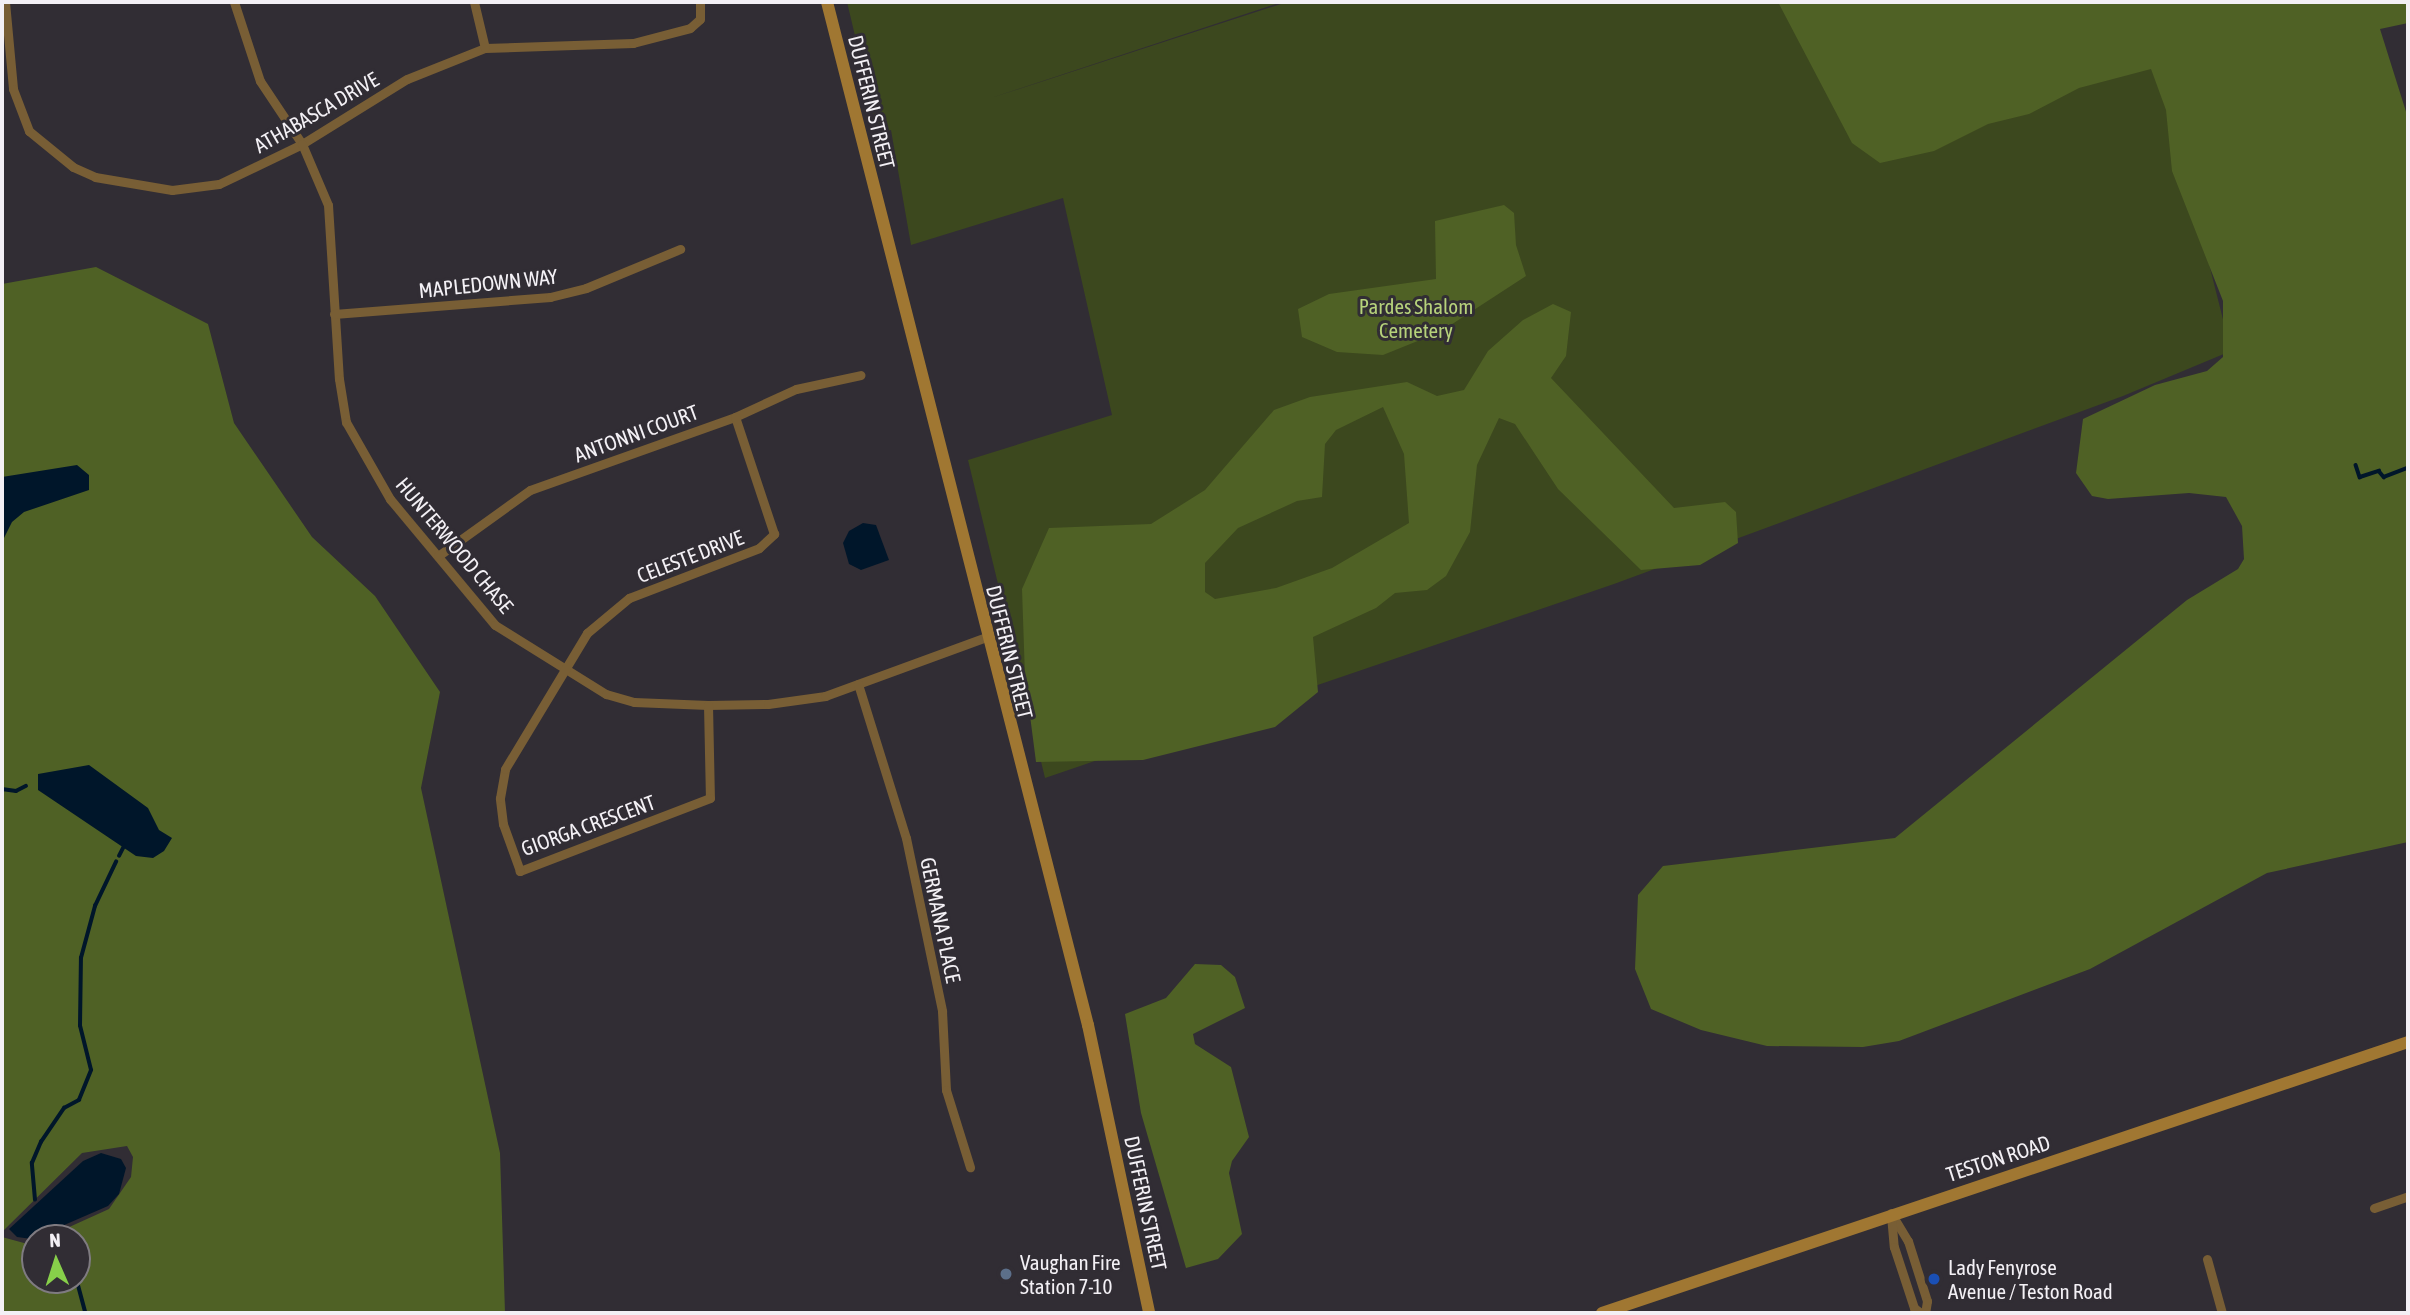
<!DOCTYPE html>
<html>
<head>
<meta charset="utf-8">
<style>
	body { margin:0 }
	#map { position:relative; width:2410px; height:1315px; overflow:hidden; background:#312d34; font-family:"Asap Condensed",sans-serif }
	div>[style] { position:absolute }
	.green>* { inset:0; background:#3c481e }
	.forest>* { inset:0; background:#4f6125 }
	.water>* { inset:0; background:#00162a }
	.stream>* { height:3.5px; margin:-1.75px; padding:0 1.75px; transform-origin:1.75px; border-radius:1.75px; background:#00162a }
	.street>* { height:9px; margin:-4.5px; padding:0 4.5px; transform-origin:4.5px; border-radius:4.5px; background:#785e35 }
	.secondary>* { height:12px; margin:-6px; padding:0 6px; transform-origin:6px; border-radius:6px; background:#a07732 }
	.dots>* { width:19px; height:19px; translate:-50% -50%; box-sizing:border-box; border:4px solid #312d34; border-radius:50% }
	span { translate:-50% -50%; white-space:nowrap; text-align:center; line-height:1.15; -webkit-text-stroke:6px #312d34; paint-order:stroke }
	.street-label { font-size:21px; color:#f3f0f5 }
	.park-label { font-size:21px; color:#b6d27b }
	.poi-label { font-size:21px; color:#f3f0f5 }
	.left { translate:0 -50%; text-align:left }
	.frame { position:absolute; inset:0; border:4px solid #f3f0f5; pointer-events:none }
	.north { position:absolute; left:21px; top:1224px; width:70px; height:70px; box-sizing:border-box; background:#312d34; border:2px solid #7f7b81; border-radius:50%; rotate:357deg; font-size:19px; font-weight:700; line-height:28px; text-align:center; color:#f3f0f5 }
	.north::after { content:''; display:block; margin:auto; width:24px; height:32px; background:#87cf4a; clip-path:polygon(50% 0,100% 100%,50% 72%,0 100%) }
</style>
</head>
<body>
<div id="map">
	<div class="green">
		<div style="clip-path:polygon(847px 2px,1282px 2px,991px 98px,1287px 2px,2167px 2px,2160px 70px,2231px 351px,2123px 396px,1614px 584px,1045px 778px,968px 460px,1112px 415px,1063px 198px,911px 245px,891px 130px,878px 133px)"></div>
	</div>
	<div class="forest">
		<div style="clip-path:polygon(1778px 2px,2408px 2px,2408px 23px,2380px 29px,2408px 118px,2408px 842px,2267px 873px,2090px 969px,1899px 1041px,1863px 1047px,1767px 1046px,1701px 1030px,1651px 1009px,1635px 969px,1638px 895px,1663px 866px,1895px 838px,2187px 600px,2238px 569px,2244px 559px,2242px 526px,2226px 497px,2189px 493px,2108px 499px,2092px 496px,2076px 473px,2083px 419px,2155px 385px,2207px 371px,2223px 357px,2223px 301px,2172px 171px,2166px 110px,2151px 69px,2079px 88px,2029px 114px,1988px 124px,1934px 151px,1880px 163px,1852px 143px)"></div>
		<div style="clip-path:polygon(1504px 205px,1514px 213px,1516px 245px,1526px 276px,1440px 332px,1383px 355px,1337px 352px,1302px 337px,1298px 309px,1329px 294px,1436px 279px,1435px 221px)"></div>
		<div style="clip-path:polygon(96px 267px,208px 324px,234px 423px,312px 537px,375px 596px,440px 692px,421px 788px,500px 1153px,505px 1313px,2px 1313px,2px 1237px,35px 1246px,35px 1280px,77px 1280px,77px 1238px,45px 1238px,109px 1209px,131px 1177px,133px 1157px,127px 1146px,82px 1153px,2px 1232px,2px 284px)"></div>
		<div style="clip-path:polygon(evenodd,1553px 304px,1571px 312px,1566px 356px,1551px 378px,1674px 508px,1725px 502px,1736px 512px,1738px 543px,1700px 565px,1641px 570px,1558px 489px,1515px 424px,1499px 418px,1477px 465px,1470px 532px,1446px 576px,1427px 590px,1395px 593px,1376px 608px,1313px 637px,1318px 692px,1275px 727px,1143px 760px,1036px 762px,1025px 677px,1022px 589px,1049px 528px,1151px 524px,1205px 490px,1274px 410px,1310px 397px,1407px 382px,1437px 396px,1464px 390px,1488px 351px,1523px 320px,1553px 304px,1383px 407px,1404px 454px,1409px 523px,1332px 568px,1276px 588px,1215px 599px,1205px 592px,1205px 563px,1238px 528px,1297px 501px,1322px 497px,1325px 444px,1336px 430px,1383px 407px)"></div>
		<div style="clip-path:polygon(1195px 964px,1221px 965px,1235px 977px,1245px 1008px,1193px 1034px,1195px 1044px,1231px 1067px,1249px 1137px,1232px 1161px,1229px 1173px,1242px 1234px,1218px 1259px,1186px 1268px,1141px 1113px,1125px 1014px,1166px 998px)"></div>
	</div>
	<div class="water">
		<div style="clip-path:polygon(77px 465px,89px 475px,89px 490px,24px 512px,12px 522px,2px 542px,2px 477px)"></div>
		<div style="clip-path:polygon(863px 523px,876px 525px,889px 560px,861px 570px,849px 564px,843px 543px,849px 531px)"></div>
		<div style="clip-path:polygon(89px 765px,148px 808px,159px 830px,172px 838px,164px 851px,153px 858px,136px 856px,38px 790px,38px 774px)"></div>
		<div style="clip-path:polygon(101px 1153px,121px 1159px,126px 1168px,119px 1194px,108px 1206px,32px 1239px,17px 1237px,9px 1229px,83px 1161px)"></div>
	</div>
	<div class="stream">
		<div style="left:2356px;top:465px;width:13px;rotate:72deg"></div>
		<div style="left:2360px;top:477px;width:20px;rotate:-18deg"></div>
		<div style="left:2379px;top:471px;width:8px;rotate:50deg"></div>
		<div style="left:2384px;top:477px;width:26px;rotate:-21deg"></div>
		<div style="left:2px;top:789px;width:14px;rotate:8deg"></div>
		<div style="left:16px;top:791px;width:11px;rotate:-27deg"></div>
		<div style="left:119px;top:856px;width:11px;rotate:-63deg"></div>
		<div style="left:35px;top:1200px;width:37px;rotate:-95deg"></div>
		<div style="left:32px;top:1163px;width:23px;rotate:-67deg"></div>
		<div style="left:41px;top:1142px;width:41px;rotate:-55.9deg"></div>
		<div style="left:64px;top:1108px;width:17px;rotate:-28deg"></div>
		<div style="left:79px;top:1100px;width:32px;rotate:-68deg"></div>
		<div style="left:91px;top:1070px;width:45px;rotate:-104deg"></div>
		<div style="left:80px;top:1026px;width:68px;rotate:-89.2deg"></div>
		<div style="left:81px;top:958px;width:54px;rotate:-74.9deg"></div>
		<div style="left:95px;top:906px;width:49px;rotate:-64.5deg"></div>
		<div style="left:54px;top:1229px;width:10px;rotate:66deg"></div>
		<div style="left:77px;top:1280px;width:34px;rotate:75deg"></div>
	</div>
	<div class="street">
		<div style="left:5px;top:2px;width:87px;rotate:84.7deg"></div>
		<div style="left:13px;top:89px;width:45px;rotate:69.1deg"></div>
		<div style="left:29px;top:131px;width:57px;rotate:39.3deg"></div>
		<div style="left:73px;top:167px;width:24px;rotate:24deg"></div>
		<div style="left:95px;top:177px;width:78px;rotate:9.6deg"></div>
		<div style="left:172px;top:190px;width:47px;rotate:-7.3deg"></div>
		<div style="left:219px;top:184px;width:92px;rotate:-25.7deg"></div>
		<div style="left:302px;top:144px;width:123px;rotate:-31.8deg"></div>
		<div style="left:407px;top:79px;width:84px;rotate:-21.7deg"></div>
		<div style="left:485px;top:48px;width:148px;rotate:-1.9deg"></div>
		<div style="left:633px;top:43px;width:59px;rotate:-14.7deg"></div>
		<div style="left:690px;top:28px;width:13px;rotate:-42deg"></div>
		<div style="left:700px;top:19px;width:17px;rotate:-90deg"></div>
		<div style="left:234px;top:2px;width:83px;rotate:71.8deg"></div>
		<div style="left:260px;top:81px;width:76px;rotate:56.3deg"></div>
		<div style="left:302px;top:144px;width:66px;rotate:66.9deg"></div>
		<div style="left:328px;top:205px;width:174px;rotate:86.4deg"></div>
		<div style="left:339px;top:379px;width:44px;rotate:80.8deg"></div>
		<div style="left:346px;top:422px;width:89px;rotate:60.3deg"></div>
		<div style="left:390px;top:499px;width:164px;rotate:50.2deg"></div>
		<div style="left:495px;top:625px;width:131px;rotate:31.9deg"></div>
		<div style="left:606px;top:694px;width:29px;rotate:16deg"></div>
		<div style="left:634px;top:702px;width:74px;rotate:2.3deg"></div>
		<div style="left:708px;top:705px;width:60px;rotate:-1deg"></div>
		<div style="left:768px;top:704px;width:58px;rotate:-8deg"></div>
		<div style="left:825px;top:696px;width:171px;rotate:-20.1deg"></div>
		<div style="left:474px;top:2px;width:47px;rotate:76.6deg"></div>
		<div style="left:334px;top:314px;width:217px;rotate:-4.5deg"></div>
		<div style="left:550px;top:297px;width:37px;rotate:-14deg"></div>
		<div style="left:586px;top:288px;width:102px;rotate:-22.5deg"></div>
		<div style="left:438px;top:556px;width:113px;rotate:-35.7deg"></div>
		<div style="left:530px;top:490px;width:218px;rotate:-19.6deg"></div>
		<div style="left:735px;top:417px;width:67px;rotate:-24.7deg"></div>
		<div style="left:796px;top:389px;width:66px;rotate:-12.2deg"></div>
		<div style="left:858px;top:684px;width:161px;rotate:72.7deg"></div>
		<div style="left:906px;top:838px;width:177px;rotate:78.2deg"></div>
		<div style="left:942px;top:1011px;width:79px;rotate:87.1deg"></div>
		<div style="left:946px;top:1090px;width:81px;rotate:72.7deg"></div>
		<div style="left:708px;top:705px;width:93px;rotate:88.8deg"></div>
		<div style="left:710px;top:798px;width:204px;rotate:159deg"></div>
		<div style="left:520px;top:871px;width:50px;rotate:-109.9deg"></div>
		<div style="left:503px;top:824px;width:26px;rotate:-97deg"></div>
		<div style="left:500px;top:798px;width:29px;rotate:-80deg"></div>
		<div style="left:505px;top:769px;width:159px;rotate:-58.9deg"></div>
		<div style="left:587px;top:633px;width:55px;rotate:-39.8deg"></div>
		<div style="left:629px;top:598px;width:139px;rotate:-21deg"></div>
		<div style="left:759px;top:548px;width:21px;rotate:-43deg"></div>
		<div style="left:774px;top:534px;width:123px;rotate:-108.4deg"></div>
		<div style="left:2374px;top:1208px;width:36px;rotate:-19deg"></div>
		<div style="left:1891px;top:1213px;width:33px;rotate:59deg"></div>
		<div style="left:1908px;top:1241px;width:63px;rotate:72.4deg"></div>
		<div style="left:1927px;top:1301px;width:12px;rotate:99deg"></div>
		<div style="left:1891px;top:1215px;width:32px;rotate:85deg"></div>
		<div style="left:1894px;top:1247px;width:64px;rotate:71.8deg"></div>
		<div style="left:1914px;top:1308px;width:9px;rotate:36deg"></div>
		<div style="left:2207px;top:1259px;width:56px;rotate:74.5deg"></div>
	</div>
	<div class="secondary">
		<div style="left:827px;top:2px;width:1056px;rotate:75.69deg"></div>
		<div style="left:1088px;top:1025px;width:294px;rotate:78deg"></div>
		<div style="left:1602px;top:1313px;width:850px;rotate:-18.58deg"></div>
	</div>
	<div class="dots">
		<div style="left:1006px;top:1274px;background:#5c6f8a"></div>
		<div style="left:1934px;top:1279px;background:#1a4fb4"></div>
	</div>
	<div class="street-label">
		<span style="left:872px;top:102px;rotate:76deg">DUFFERIN STREET</span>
		<span style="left:316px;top:112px;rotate:-30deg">ATHABASCA DRIVE</span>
		<span style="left:488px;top:283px;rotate:-6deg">MAPLEDOWN WAY</span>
		<span style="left:636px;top:433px;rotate:-20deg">ANTONNI COURT</span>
		<span style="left:455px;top:545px;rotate:50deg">HUNTERWOOD CHASE</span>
		<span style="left:690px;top:556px;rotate:-21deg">CELESTE DRIVE</span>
		<span style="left:1010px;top:652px;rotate:76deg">DUFFERIN STREET</span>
		<span style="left:588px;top:825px;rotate:-20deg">GIORGA CRESCENT</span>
		<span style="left:941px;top:920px;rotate:78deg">GERMANA PLACE</span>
		<span style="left:1998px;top:1158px;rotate:-18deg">TESTON ROAD</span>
		<span style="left:1146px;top:1203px;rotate:78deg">DUFFERIN STREET</span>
	</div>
	<div class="park-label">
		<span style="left:1416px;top:318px">Pardes Shalom<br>Cemetery</span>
	</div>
	<div class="poi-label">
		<span class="left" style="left:1020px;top:1274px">Vaughan Fire<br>Station 7-10</span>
		<span class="left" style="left:1948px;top:1279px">Lady Fenyrose<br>Avenue / Teston Road</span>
	</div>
	<div class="frame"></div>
	<div class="north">N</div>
</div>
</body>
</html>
